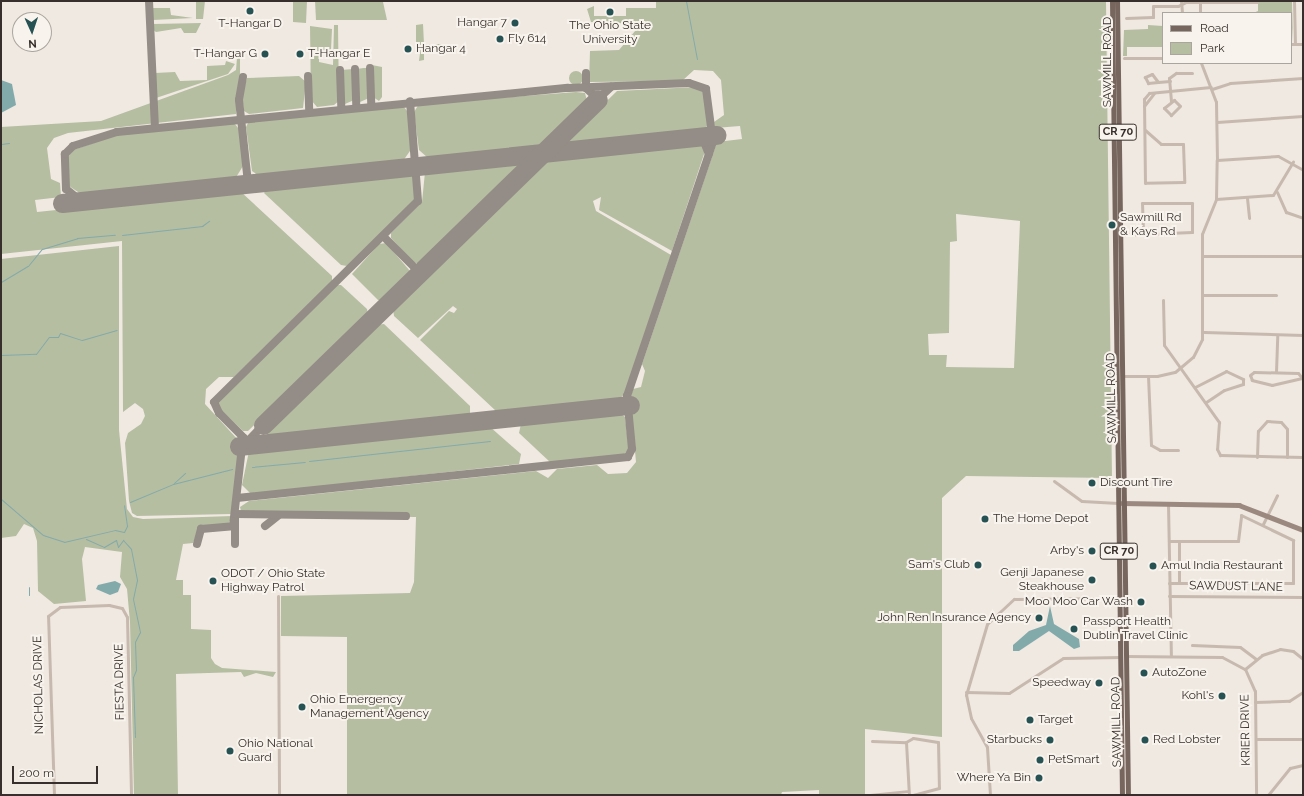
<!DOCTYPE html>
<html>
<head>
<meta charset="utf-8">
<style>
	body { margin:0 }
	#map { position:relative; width:1304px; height:796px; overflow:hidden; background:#f0e9e1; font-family:Raleway,sans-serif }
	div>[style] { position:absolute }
	.green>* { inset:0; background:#b6bea2 }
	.round { border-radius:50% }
	.water>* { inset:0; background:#83aaaa }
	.stream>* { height:1px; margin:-0.5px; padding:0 0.5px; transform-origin:0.5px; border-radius:0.5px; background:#83aaaa }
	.taxiway>* { height:8px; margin:-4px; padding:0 4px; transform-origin:4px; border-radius:4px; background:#948c86 }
	.runway>* { height:19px; margin:-9.5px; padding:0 9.5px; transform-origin:9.5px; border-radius:9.5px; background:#948c86 }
	.street>* { height:3px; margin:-1.5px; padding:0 1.5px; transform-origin:1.5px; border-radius:1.5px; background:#c7b9ae }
	.secondary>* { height:4.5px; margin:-2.25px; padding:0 2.25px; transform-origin:2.25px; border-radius:2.25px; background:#9b897f }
	.primary>* { height:5px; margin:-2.5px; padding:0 2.5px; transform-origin:2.5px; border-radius:2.5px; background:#77665e }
	.dots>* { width:11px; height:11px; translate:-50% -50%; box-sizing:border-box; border:2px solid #f8f3ed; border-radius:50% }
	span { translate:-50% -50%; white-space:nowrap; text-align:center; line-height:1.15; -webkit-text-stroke:4px #f8f3ed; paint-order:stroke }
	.shield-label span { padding:1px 3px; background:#f8f3ed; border:1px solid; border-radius:3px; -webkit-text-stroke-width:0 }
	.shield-label { font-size:11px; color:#372f2b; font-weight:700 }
	.poi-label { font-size:12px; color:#372f2b }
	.right { translate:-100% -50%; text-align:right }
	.left { translate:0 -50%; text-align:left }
	.street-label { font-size:12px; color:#372f2b }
	.frame { position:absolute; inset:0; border:2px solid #372f2b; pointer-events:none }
	.legend { position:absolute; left:1162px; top:12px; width:130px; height:52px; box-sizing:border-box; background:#f8f3ed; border:1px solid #aba59f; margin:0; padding:5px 7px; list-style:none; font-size:12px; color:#372f2b }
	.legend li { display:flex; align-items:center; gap:8px; height:20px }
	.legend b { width:20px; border:1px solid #aba59f }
	.north { position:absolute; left:12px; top:12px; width:40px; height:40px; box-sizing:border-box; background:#f8f3ed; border:1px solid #aba59f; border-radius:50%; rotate:177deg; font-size:11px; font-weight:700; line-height:16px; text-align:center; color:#372f2b }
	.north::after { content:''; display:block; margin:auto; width:14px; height:18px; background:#265254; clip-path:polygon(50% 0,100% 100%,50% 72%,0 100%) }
	.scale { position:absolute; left:12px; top:766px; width:86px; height:18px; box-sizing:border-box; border:2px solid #372f2b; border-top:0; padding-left:5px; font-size:12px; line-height:14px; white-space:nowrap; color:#372f2b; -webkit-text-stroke:3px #f8f3ed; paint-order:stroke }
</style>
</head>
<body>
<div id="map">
	<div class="green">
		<div style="clip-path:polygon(196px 1px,205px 1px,203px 19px,196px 19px)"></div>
		<div style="clip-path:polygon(293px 1px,307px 1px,306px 23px,293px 22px)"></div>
		<div style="clip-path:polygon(315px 1px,383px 2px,387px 20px,316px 20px)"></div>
		<div style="clip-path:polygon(evenodd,656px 1px,1106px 1px,1112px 478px,966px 476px,942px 498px,942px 737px,865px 729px,865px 795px,819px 795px,819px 790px,782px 792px,781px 795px,347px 795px,347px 637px,281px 636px,281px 596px,410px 593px,414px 582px,416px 517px,242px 515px,240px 507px,249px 501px,536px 471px,548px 478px,557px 469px,597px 465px,608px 474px,627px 473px,636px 462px,630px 399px,633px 389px,641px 387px,645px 371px,642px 364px,717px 142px,742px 139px,740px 126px,715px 128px,714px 122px,724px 115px,721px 80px,713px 71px,694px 70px,682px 81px,589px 82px,590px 51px,619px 50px,641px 24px,591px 22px,587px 9px,594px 6px,594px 16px,626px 16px,626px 8px,656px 8px,656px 1px,956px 214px,1020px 221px,1014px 368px,946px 367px,947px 355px,929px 355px,928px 334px,949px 333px,950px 242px,957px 241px,956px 214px)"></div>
		<div style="clip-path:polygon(1258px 1px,1292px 1px,1293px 42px,1291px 13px,1253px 13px,1258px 11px)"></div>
		<div style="clip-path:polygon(152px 8px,170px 8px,171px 15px,193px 18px,153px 20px)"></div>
		<div style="clip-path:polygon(201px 23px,196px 33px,184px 33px,181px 28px,156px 32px,152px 29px,153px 24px)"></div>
		<div style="clip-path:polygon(423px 24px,424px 44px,446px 44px,446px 52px,443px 52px,443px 47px,424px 48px,424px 60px,419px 61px,421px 45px,416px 44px,416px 36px,420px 36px,416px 36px,416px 25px)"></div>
		<div style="clip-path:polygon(334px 25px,338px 25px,339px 101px,334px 105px,317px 107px,311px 100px,310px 26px,332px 29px,331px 50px,319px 54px,319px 62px,333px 65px)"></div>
		<div style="clip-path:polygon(1148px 25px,1163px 26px,1163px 47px,1127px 47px,1127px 56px,1123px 56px,1124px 30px,1148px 29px)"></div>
		<div style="clip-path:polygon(237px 58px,240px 58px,240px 77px,236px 114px,68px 133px,54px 138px,47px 148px,51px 179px,60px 183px,61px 197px,35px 200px,37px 212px,240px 191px,332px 276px,332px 281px,234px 377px,219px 377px,206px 389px,205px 404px,239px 441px,232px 514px,137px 516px,132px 513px,129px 501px,125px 443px,128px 433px,141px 424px,145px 416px,143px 409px,135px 403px,123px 412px,122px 241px,1px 254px,1px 127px,101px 121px,228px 75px,236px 70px)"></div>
		<div style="clip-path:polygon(226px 61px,235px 64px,228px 74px,156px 98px,155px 73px,175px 72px,180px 81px,207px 80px,207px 66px,225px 65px)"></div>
		<div style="clip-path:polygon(372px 65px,382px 67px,382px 97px,379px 101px,373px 97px)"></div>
		<div style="clip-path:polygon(364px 68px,368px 68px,369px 98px,360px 102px,357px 99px,356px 69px)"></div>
		<div style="clip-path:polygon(353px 69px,354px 100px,345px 104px,342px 99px,341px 70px)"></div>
		<div class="round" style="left:569px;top:71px;width:14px;height:14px"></div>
		<div style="clip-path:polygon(299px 76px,306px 82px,303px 108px,249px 114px,244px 111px,242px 96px,247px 78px)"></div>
		<div style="clip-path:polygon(696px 87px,704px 91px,708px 125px,704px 130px,568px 143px,567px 140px,617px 91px)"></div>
		<div style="clip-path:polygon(576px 92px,585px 93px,587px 101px,538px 147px,428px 158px,419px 150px,414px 112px,419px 104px)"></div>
		<div style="clip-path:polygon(403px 106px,408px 112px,412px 148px,403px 161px,259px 176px,252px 171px,246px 127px,249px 121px)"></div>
		<div style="clip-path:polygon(234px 123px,239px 129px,243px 166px,235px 179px,81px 194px,69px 186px,66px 160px,73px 150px,117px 135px)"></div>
		<div style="clip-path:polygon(701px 143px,706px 148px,672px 251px,599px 210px,601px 197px,593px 201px,596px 211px,671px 255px,624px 395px,617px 400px,496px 411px,420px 340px,449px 311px,454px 313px,457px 309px,453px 306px,418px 338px,394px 316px,393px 309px,545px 160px)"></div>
		<div style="clip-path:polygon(519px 162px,520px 167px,420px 263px,414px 263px,391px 238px,391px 233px,422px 202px,425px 172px)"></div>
		<div style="clip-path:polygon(410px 174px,415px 178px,415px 200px,347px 266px,341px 265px,264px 193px,266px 190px)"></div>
		<div style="clip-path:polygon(386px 243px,410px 271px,384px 300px,378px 300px,352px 274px,379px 244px)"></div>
		<div style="clip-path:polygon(119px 246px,119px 430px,127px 509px,133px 517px,143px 519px,232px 516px,228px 525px,200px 527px,193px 543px,183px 544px,176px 580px,183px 580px,183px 595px,191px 595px,191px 629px,211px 630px,211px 658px,215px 664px,222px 668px,276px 672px,273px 677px,256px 673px,244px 677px,241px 672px,176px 674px,178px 795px,134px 795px,130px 622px,127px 589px,120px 577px,122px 552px,85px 547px,82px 559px,86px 601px,54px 604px,38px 591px,37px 541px,33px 528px,24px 524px,16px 536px,1px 538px,1px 259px)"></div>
		<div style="clip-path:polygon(337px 285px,341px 285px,367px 309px,368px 314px,248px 431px,243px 431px,219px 408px,218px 401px)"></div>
		<div style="clip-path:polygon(384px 324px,470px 406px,470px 414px,267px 435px,267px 431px,375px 325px)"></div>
		<div style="clip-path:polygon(621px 414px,625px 417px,629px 450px,623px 455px,551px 463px,519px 433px,521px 424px)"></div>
		<div style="clip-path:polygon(489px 426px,521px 454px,519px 464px,251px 494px,242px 485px,249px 451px)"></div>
	</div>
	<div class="water">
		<div style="clip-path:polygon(1px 80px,12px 84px,16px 105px,1px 113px)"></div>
		<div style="clip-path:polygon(115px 581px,121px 584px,118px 592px,110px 595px,96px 589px,98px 585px)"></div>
		<div style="clip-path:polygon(1050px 606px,1054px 624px,1079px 639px,1080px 647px,1074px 649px,1049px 631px,1019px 651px,1013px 651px,1013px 645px,1029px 631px,1046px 625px)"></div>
	</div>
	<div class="stream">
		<div style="left:686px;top:1px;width:59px;rotate:79.3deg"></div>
		<div style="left:1px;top:144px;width:8px;rotate:-7deg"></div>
		<div style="left:122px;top:235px;width:81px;rotate:-6.4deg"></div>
		<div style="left:202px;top:226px;width:9px;rotate:-36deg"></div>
		<div style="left:1px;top:282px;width:31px;rotate:-31deg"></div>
		<div style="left:28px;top:266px;width:22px;rotate:-51deg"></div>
		<div style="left:42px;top:249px;width:37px;rotate:-17deg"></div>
		<div style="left:77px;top:238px;width:38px;rotate:-5deg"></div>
		<div style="left:1px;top:355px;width:35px;rotate:-2deg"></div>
		<div style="left:36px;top:354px;width:21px;rotate:-53deg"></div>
		<div style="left:49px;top:337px;width:9px"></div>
		<div style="left:58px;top:337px;width:4px;rotate:-63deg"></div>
		<div style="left:60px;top:333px;width:23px;rotate:18deg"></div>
		<div style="left:82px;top:340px;width:36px;rotate:-16deg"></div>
		<div style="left:309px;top:461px;width:182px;rotate:-6.3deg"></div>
		<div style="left:252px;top:467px;width:53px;rotate:-5.4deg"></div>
		<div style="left:174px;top:483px;width:15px;rotate:-42deg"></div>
		<div style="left:1px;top:499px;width:55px;rotate:40.6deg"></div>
		<div style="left:43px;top:535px;width:22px;rotate:18deg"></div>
		<div style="left:64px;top:542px;width:52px;rotate:-13.2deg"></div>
		<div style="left:115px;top:530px;width:9px;rotate:13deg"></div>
		<div style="left:124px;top:532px;width:7px;rotate:-63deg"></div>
		<div style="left:127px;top:526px;width:21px;rotate:-98deg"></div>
		<div style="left:130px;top:502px;width:47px;rotate:-22.7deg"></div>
		<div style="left:173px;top:484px;width:61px;rotate:-14.3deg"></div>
		<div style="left:86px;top:539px;width:20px;rotate:24deg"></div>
		<div style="left:104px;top:547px;width:14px;rotate:-30deg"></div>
		<div style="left:116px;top:540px;width:7px;rotate:74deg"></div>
		<div style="left:118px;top:547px;width:9px;rotate:-54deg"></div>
		<div style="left:123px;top:540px;width:12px;rotate:48deg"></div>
		<div style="left:131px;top:549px;width:32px;rotate:79deg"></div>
		<div style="left:137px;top:580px;width:19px;rotate:102deg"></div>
		<div style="left:133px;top:599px;width:34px;rotate:78deg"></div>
		<div style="left:140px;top:632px;width:11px;rotate:117deg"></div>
		<div style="left:135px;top:642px;width:28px;rotate:88deg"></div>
		<div style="left:136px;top:670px;width:8px;rotate:113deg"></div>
		<div style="left:133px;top:677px;width:60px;rotate:88.1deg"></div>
		<div style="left:29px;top:587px;width:8px;rotate:90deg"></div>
	</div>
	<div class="taxiway">
		<div style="left:149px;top:1px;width:127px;rotate:87.3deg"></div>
		<div style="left:370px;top:68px;width:37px;rotate:88deg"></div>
		<div style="left:355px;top:69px;width:38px;rotate:88deg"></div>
		<div style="left:340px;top:70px;width:38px;rotate:88deg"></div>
		<div style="left:586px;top:73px;width:15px;rotate:90deg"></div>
		<div style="left:586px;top:88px;width:16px;rotate:43deg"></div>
		<div style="left:598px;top:99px;width:18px;rotate:-43deg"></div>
		<div style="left:308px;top:76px;width:35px;rotate:88deg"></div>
		<div style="left:243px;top:77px;width:23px;rotate:100deg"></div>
		<div style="left:239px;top:100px;width:83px;rotate:83.8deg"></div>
		<div style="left:702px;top:137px;width:18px;rotate:68deg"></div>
		<div style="left:81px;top:201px;width:19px;rotate:-141deg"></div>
		<div style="left:66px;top:189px;width:35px;rotate:-92deg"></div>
		<div style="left:65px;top:154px;width:11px;rotate:-45deg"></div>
		<div style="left:73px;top:146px;width:46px;rotate:-17.7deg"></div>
		<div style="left:117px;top:132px;width:453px;rotate:-5.6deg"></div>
		<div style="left:568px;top:88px;width:121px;rotate:-2.4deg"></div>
		<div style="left:689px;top:83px;width:18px;rotate:19deg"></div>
		<div style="left:706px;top:89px;width:53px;rotate:82.5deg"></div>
		<div style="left:713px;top:142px;width:268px;rotate:108.7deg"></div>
		<div style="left:627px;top:396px;width:53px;rotate:84.6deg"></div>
		<div style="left:632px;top:449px;width:9px;rotate:117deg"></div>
		<div style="left:628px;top:457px;width:393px;rotate:174deg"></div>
		<div style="left:383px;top:236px;width:52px;rotate:45deg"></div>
		<div style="left:244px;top:445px;width:28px;rotate:-46deg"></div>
		<div style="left:251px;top:445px;width:45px;rotate:-135deg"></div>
		<div style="left:219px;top:413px;width:12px;rotate:-114deg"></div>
		<div style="left:214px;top:402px;width:286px;rotate:-44.6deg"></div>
		<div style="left:418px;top:201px;width:100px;rotate:-94.6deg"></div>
		<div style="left:265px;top:526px;width:16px;rotate:-38deg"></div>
		<div style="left:197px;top:544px;width:16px;rotate:-75deg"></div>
		<div style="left:201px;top:529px;width:32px;rotate:-5deg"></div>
		<div style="left:233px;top:526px;width:89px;rotate:-83.5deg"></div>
		<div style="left:235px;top:544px;width:30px;rotate:-90deg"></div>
		<div style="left:235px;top:514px;width:171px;rotate:0.7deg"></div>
	</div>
	<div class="runway">
		<div style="left:62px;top:203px;width:658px;rotate:-5.94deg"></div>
		<div style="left:263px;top:425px;width:467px;rotate:-44.2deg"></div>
		<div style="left:239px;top:446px;width:393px;rotate:-6deg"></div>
	</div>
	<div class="street">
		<div style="left:1181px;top:1px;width:12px;rotate:85deg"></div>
		<div style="left:1200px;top:1px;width:12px;rotate:90deg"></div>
		<div style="left:1294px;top:1px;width:43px;rotate:88.7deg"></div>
		<div style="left:1126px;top:18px;width:27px;rotate:-2deg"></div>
		<div style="left:1153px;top:17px;width:11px;rotate:-90deg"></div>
		<div style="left:1153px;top:6px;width:25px"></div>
		<div style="left:1178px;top:6px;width:9px;rotate:-27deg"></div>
		<div style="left:1186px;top:2px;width:71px"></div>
		<div style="left:1291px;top:44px;width:12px"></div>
		<div style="left:1124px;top:58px;width:39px"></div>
		<div style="left:1158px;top:82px;width:10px;rotate:-127deg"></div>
		<div style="left:1152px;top:74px;width:8px;rotate:157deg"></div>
		<div style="left:1145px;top:77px;width:7px;rotate:63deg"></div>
		<div style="left:1148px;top:83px;width:10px;rotate:-6deg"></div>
		<div style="left:1158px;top:82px;width:12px;rotate:-5deg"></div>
		<div style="left:1212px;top:89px;width:19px;rotate:-18deg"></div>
		<div style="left:1230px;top:83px;width:73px;rotate:-3.9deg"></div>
		<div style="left:1174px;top:100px;width:8px;rotate:45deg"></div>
		<div style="left:1180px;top:106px;width:13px;rotate:135deg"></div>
		<div style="left:1171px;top:115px;width:10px;rotate:-135deg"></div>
		<div style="left:1164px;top:108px;width:13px;rotate:-39deg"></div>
		<div style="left:1171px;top:101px;width:23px;rotate:-95deg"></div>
		<div style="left:1169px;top:78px;width:9px;rotate:-36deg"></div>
		<div style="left:1176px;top:73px;width:16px"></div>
		<div style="left:1144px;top:106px;width:16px;rotate:-52deg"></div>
		<div style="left:1217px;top:122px;width:86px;rotate:-4deg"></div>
		<div style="left:1145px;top:130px;width:21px;rotate:41deg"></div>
		<div style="left:1161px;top:144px;width:22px"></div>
		<div style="left:1183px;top:144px;width:38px;rotate:88deg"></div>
		<div style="left:1184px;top:182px;width:39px;rotate:179deg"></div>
		<div style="left:1145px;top:183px;width:84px;rotate:-90.7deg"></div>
		<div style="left:1144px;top:99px;width:8px;rotate:-50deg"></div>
		<div style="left:1149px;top:93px;width:62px;rotate:-5.5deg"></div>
		<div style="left:1217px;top:160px;width:61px;rotate:-3.8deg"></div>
		<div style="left:1278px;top:156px;width:29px;rotate:29deg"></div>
		<div style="left:1277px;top:192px;width:22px;rotate:66deg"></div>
		<div style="left:1286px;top:212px;width:18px;rotate:19deg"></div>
		<div style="left:1247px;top:198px;width:20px;rotate:84deg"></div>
		<div style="left:1216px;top:199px;width:57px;rotate:-4deg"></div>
		<div style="left:1273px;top:195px;width:39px;rotate:-59deg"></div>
		<div style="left:1120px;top:235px;width:72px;rotate:-2.4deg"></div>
		<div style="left:1192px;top:232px;width:29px;rotate:-90deg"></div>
		<div style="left:1192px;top:203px;width:50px;rotate:180deg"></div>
		<div style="left:1142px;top:203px;width:29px;rotate:88deg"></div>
		<div style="left:1203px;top:256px;width:100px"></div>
		<div style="left:1203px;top:295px;width:73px"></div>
		<div style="left:1163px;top:300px;width:45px;rotate:88.7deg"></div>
		<div style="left:1164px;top:345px;width:95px;rotate:54.5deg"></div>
		<div style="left:1219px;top:422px;width:27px;rotate:94deg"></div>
		<div style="left:1217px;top:449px;width:7px;rotate:63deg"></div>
		<div style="left:1220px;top:455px;width:83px;rotate:1.4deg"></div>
		<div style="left:1204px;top:332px;width:99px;rotate:1.7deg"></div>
		<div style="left:1254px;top:372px;width:44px;rotate:1.3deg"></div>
		<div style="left:1298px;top:373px;width:6px;rotate:51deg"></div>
		<div style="left:1302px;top:378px;width:31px;rotate:167deg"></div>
		<div style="left:1272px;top:385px;width:21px;rotate:-166deg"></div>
		<div style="left:1252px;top:380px;width:5px;rotate:-112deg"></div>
		<div style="left:1250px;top:375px;width:5px;rotate:-37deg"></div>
		<div style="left:1276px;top:372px;width:37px;rotate:-88deg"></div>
		<div style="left:1122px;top:376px;width:35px"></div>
		<div style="left:1157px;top:376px;width:18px;rotate:-13deg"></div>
		<div style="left:1175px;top:372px;width:23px;rotate:-40deg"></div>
		<div style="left:1193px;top:357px;width:20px;rotate:-63deg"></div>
		<div style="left:1202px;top:339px;width:105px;rotate:-90deg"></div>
		<div style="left:1202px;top:234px;width:38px;rotate:-68deg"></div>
		<div style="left:1216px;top:199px;width:39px;rotate:-89deg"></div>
		<div style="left:1217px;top:160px;width:58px;rotate:-91deg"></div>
		<div style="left:1216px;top:102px;width:42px;rotate:-111deg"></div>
		<div style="left:1148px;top:376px;width:69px;rotate:87.5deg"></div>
		<div style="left:1151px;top:445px;width:10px;rotate:29deg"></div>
		<div style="left:1160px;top:450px;width:18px"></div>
		<div style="left:1195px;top:387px;width:35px;rotate:-27deg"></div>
		<div style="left:1226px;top:371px;width:19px;rotate:25deg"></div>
		<div style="left:1243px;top:379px;width:5px;rotate:90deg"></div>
		<div style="left:1243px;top:384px;width:20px;rotate:162deg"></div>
		<div style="left:1224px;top:390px;width:22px;rotate:146deg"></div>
		<div style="left:1257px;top:457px;width:26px;rotate:-88deg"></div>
		<div style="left:1258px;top:431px;width:13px;rotate:-48deg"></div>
		<div style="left:1267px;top:421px;width:14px;rotate:4deg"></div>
		<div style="left:1281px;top:422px;width:9px;rotate:49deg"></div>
		<div style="left:1287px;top:429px;width:28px;rotate:90deg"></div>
		<div style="left:1054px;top:481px;width:34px;rotate:36deg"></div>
		<div style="left:1082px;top:501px;width:36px;rotate:3deg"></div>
		<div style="left:1168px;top:504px;width:152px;rotate:88.9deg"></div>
		<div style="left:1263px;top:524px;width:32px;rotate:-64deg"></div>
		<div style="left:1169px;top:541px;width:69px"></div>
		<div style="left:1238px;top:541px;width:26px;rotate:-83deg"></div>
		<div style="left:1241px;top:515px;width:58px;rotate:25.7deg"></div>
		<div style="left:1293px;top:540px;width:43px;rotate:90deg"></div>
		<div style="left:1293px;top:583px;width:124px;rotate:180deg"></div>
		<div style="left:1179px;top:541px;width:42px;rotate:90deg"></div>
		<div style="left:278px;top:596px;width:199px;rotate:89.7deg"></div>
		<div style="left:1169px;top:596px;width:134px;rotate:0.4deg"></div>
		<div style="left:1192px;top:645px;width:48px;rotate:2.4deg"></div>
		<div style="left:1240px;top:647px;width:20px;rotate:37deg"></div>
		<div style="left:1126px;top:656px;width:96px;rotate:0.6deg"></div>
		<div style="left:1222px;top:657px;width:26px;rotate:28deg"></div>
		<div style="left:1245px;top:669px;width:24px;rotate:66deg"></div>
		<div style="left:1255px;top:691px;width:104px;rotate:89.4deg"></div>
		<div style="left:1245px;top:669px;width:22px;rotate:-39deg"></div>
		<div style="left:1262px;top:655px;width:19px;rotate:-18deg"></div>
		<div style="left:1280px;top:649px;width:13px;rotate:9deg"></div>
		<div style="left:1293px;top:651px;width:13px;rotate:39deg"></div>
		<div style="left:966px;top:692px;width:43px;rotate:1.3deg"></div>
		<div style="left:1009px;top:693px;width:64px;rotate:-32.9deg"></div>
		<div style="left:1063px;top:658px;width:58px;rotate:-1deg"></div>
		<div style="left:1255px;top:702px;width:34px;rotate:-2deg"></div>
		<div style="left:1289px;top:701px;width:17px;rotate:-33deg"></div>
		<div style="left:1256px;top:739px;width:47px"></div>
		<div style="left:872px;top:741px;width:34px;rotate:2deg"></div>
		<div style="left:906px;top:742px;width:8px;rotate:-30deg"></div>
		<div style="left:913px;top:738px;width:25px;rotate:9deg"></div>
		<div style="left:938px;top:742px;width:46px;rotate:88.8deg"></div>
		<div style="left:939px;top:788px;width:27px;rotate:165deg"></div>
		<div style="left:906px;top:742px;width:53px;rotate:86.8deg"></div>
		<div style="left:54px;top:795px;width:179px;rotate:-91.9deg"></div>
		<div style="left:48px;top:616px;width:15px;rotate:-37deg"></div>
		<div style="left:60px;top:607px;width:49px;rotate:-2.3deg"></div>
		<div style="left:109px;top:605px;width:13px;rotate:13deg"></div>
		<div style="left:122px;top:608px;width:10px;rotate:61deg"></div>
		<div style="left:127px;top:617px;width:178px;rotate:88.7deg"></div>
		<div style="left:870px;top:795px;width:37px;rotate:-6deg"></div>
		<div style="left:990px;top:795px;width:48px;rotate:-93.6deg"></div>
		<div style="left:987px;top:747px;width:33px;rotate:-119deg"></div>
		<div style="left:971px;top:718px;width:24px;rotate:-102deg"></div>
		<div style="left:966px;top:695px;width:74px;rotate:-73.5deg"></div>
		<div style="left:987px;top:624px;width:37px;rotate:-43deg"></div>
		<div style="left:1014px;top:599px;width:105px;rotate:-0.5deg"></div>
		<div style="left:1268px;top:795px;width:35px;rotate:-51deg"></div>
		<div style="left:1290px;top:768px;width:13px;rotate:-13deg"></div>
	</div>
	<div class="secondary">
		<div style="left:1122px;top:503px;width:117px;rotate:1deg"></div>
		<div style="left:1239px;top:505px;width:69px;rotate:21.3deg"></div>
	</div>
	<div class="primary">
		<div style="left:1112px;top:1px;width:794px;rotate:89.28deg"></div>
		<div style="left:1117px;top:1px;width:794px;rotate:89.21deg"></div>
	</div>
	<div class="dots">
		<div style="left:250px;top:11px;background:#265254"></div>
		<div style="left:610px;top:12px;background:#265254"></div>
		<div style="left:515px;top:23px;background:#265254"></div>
		<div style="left:500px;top:39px;background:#265254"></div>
		<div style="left:408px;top:49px;background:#265254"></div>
		<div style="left:265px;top:54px;background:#265254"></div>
		<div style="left:300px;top:54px;background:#265254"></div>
		<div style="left:1112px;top:225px;background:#265254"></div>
		<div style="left:1092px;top:483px;background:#265254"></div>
		<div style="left:985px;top:519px;background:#265254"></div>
		<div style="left:1092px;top:551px;background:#265254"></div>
		<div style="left:978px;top:565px;background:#265254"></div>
		<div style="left:1153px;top:566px;background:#265254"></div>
		<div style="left:1092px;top:580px;background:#265254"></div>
		<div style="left:213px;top:581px;background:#265254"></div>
		<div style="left:1141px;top:602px;background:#265254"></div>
		<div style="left:1039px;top:618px;background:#265254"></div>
		<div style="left:1074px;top:629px;background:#265254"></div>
		<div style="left:1144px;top:673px;background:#265254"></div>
		<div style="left:1099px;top:683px;background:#265254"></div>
		<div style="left:1222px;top:696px;background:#265254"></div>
		<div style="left:302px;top:707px;background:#265254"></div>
		<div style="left:1030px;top:720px;background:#265254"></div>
		<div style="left:1050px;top:740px;background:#265254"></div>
		<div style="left:1145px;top:740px;background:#265254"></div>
		<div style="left:230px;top:751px;background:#265254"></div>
		<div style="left:1040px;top:760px;background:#265254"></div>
		<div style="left:1039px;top:778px;background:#265254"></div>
	</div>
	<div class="shield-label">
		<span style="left:1118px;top:132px">CR 70</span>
		<span style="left:1119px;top:551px">CR 70</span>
	</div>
	<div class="poi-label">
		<span class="right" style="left:507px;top:23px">Hangar 7</span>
		<span style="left:250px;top:24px">T-Hangar D</span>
		<span style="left:610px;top:33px">The Ohio State<br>University</span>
		<span class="left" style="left:508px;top:39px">Fly 614</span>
		<span class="left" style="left:416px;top:49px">Hangar 4</span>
		<span class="right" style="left:257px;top:54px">T-Hangar G</span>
		<span class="left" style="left:308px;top:54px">T-Hangar E</span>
		<span class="left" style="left:1120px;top:225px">Sawmill Rd<br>&amp; Kays Rd</span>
		<span class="left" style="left:1100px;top:483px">Discount Tire</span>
		<span class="left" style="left:993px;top:519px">The Home Depot</span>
		<span class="right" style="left:1084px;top:551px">Arby's</span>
		<span class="right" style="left:970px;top:565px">Sam's Club</span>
		<span class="left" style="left:1161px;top:566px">Amul India Restaurant</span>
		<span class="right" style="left:1084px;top:580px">Genji Japanese<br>Steakhouse</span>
		<span class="left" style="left:221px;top:581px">ODOT / Ohio State<br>Highway Patrol</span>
		<span class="right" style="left:1133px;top:602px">Moo Moo Car Wash</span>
		<span class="right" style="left:1031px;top:618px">John Ren Insurance Agency</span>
		<span class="left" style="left:1083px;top:629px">Passport Health<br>Dublin Travel Clinic</span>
		<span class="left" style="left:1152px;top:673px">AutoZone</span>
		<span class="right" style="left:1091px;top:683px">Speedway</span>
		<span class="right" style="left:1214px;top:696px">Kohl's</span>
		<span class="left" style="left:310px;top:707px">Ohio Emergency<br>Management Agency</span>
		<span class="left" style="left:1038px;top:720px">Target</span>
		<span class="right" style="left:1042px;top:740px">Starbucks</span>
		<span class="left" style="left:1153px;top:740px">Red Lobster</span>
		<span class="left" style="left:238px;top:751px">Ohio National<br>Guard</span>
		<span class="left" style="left:1048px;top:760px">PetSmart</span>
		<span class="right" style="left:1031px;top:778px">Where Ya Bin</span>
	</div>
	<div class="street-label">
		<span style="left:1108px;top:62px;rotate:-90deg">SAWMILL ROAD</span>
		<span style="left:1112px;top:398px;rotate:-91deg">SAWMILL ROAD</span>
		<span style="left:1236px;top:587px;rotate:1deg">SAWDUST LANE</span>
		<span style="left:120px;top:682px;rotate:-91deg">FIESTA DRIVE</span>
		<span style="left:39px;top:685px;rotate:-91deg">NICHOLAS DRIVE</span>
		<span style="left:1117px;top:722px;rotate:-91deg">SAWMILL ROAD</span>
		<span style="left:1246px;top:730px;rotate:-91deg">KRIER DRIVE</span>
	</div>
	<div class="frame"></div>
	<ul class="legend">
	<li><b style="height:5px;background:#77665e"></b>Road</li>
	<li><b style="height:11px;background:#b6bea2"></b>Park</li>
	</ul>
	<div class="north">N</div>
	<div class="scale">200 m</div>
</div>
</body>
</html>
